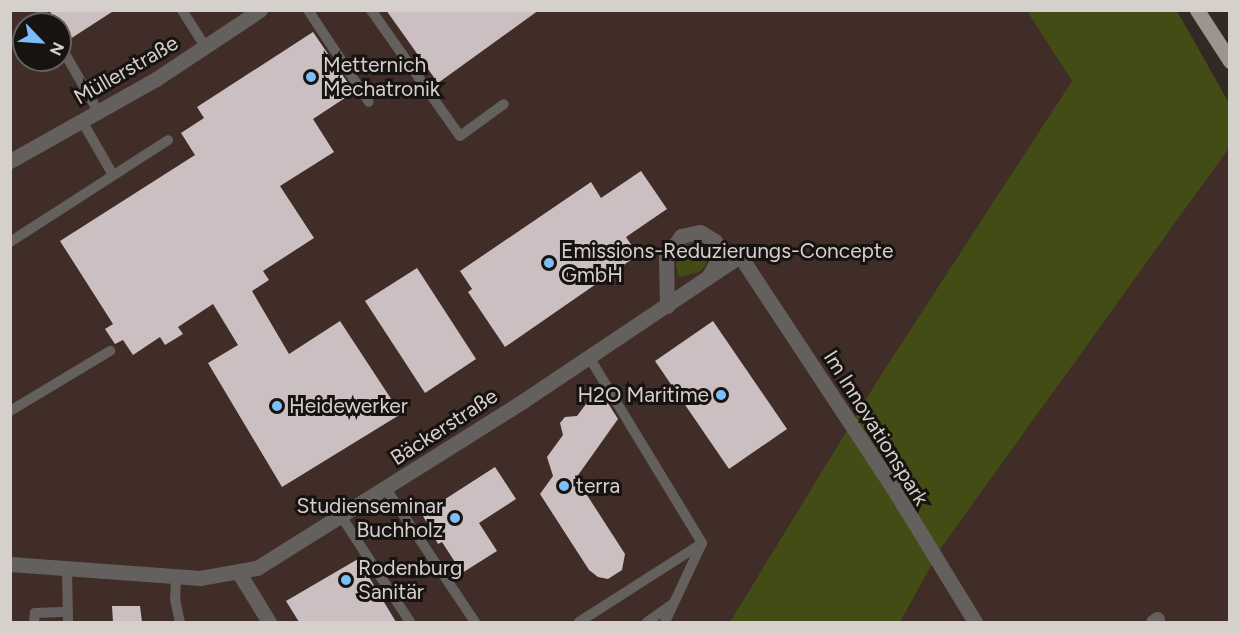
<!DOCTYPE html>
<html>
<head>
<meta charset="utf-8">
<style>
	body { margin:0 }
	#map { position:relative; width:1240px; height:633px; overflow:hidden; background:#322925; font-family:Figtree,sans-serif }
	div>[style] { position:absolute }
	.commercial>* { inset:0; background:#402d28 }
	.green>* { inset:0; background:#444c15 }
	.building>* { inset:0; background:#cbbfc2 }
	.service>* { height:10px; margin:-5px; padding:0 5px; transform-origin:5px; border-radius:5px; background:#64605d }
	.minor>* { height:15px; margin:-7.5px; padding:0 7.5px; transform-origin:7.5px; border-radius:7.5px; background:#64605d }
	.primary>* { height:15px; margin:-7.5px; padding:0 7.5px; transform-origin:7.5px; border-radius:7.5px; background:#9c948f }
	.dots>* { width:16px; height:16px; translate:-50% -50%; box-sizing:border-box; border:3px solid #171311; border-radius:50% }
	span { translate:-50% -50%; white-space:nowrap; text-align:center; line-height:1.15; -webkit-text-stroke:6px #171311; paint-order:stroke }
	.poi-label { font-size:21px; color:#d6d0cd }
	.left { translate:0 -50%; text-align:left }
	.right { translate:-100% -50%; text-align:right }
	.street-label { font-size:21px; color:#d6d0cd }
	.frame { position:absolute; inset:0; border:12px solid #d6d0cd; pointer-events:none }
	.north { position:absolute; left:12px; top:12px; width:60px; height:60px; box-sizing:border-box; background:#171311; border:2px solid #635f5c; border-radius:50%; rotate:115deg; font-size:16px; font-weight:700; line-height:24px; text-align:center; color:#d6d0cd }
	.north::after { content:''; display:block; margin:auto; width:21px; height:27px; background:#7cbef9; clip-path:polygon(50% 0,100% 100%,50% 72%,0 100%) }
</style>
</head>
<body>
<div id="map">
	<div class="commercial">
		<div style="clip-path:polygon(evenodd,10px 11px,1027px 11px,1072px 81px,879px 378px,730px 622px,11px 622px,10px 11px,24px 24px,60px 24px,60px 60px,24px 60px,24px 24px)"></div>
		<div style="clip-path:polygon(1229px 148px,1229px 622px,900px 622px,941px 548px)"></div>
	</div>
	<div class="green">
		<div style="clip-path:polygon(1027px 11px,1177px 11px,1229px 103px,1229px 148px,941px 548px,900px 622px,730px 622px,879px 378px,1072px 81px)"></div>
		<div style="clip-path:polygon(694px 243px,707px 255px,706px 265px,699px 272px,679px 277px,676px 265px,679px 252px,685px 244px)"></div>
	</div>
	<div class="building">
		<div style="clip-path:polygon(49px 10px,115px 10px,67px 41px)"></div>
		<div style="clip-path:polygon(386px 10px,539px 10px,438px 83px)"></div>
		<div style="clip-path:polygon(313px 32px,354px 92px,313px 119px,334px 152px,280px 186px,314px 238px,263px 271px,269px 280px,252px 291px,289px 354px,340px 321px,401px 414px,282px 487px,208px 363px,238px 345px,213px 304px,178px 327px,183px 334px,165px 345px,160px 337px,133px 355px,123px 340px,115px 344px,105px 329px,113px 324px,60px 241px,195px 155px,181px 133px,204px 118px,197px 107px)"></div>
		<div style="clip-path:polygon(641px 171px,667px 209px,626px 237px,638px 255px,505px 347px,468px 292px,472px 289px,460px 271px,591px 182px,601px 198px)"></div>
		<div style="clip-path:polygon(417px 268px,476px 359px,425px 393px,365px 301px)"></div>
		<div style="clip-path:polygon(713px 321px,787px 429px,729px 469px,655px 361px)"></div>
		<div style="clip-path:polygon(592px 396px,600px 402px,606px 400px,618px 419px,576px 478px,625px 554px,622px 570px,608px 579px,598px 577px,589px 570px,540px 494px,553px 476px,547px 457px,563px 435px,560px 423px,565px 417px,577px 416px)"></div>
		<div style="clip-path:polygon(495px 467px,516px 499px,479px 523px,497px 551px,462px 573px,442px 542px,438px 544px,422px 514px)"></div>
		<div style="clip-path:polygon(358px 559px,396px 622px,299px 622px,286px 601px)"></div>
		<div style="clip-path:polygon(112px 606px,140px 606px,142px 622px,113px 622px)"></div>
	</div>
	<div class="service">
		<div style="left:40px;top:10px;width:16px;rotate:60deg"></div>
		<div style="left:182px;top:10px;width:45px;rotate:57.7deg"></div>
		<div style="left:308px;top:10px;width:110px;rotate:56.5deg"></div>
		<div style="left:371px;top:10px;width:154px;rotate:54.8deg"></div>
		<div style="left:460px;top:136px;width:54px;rotate:-36deg"></div>
		<div style="left:60px;top:45px;width:76px;rotate:60.1deg"></div>
		<div style="left:82px;top:121px;width:62px;rotate:60.1deg"></div>
		<div style="left:10px;top:242px;width:188px;rotate:-32.8deg"></div>
		<div style="left:589px;top:357px;width:218px;rotate:58.7deg"></div>
		<div style="left:702px;top:543px;width:87px;rotate:115.1deg"></div>
		<div style="left:10px;top:411px;width:117px;rotate:-31deg"></div>
		<div style="left:386px;top:489px;width:160px;rotate:56.2deg"></div>
		<div style="left:341px;top:516px;width:126px;rotate:56.9deg"></div>
		<div style="left:67px;top:569px;width:53px;rotate:88.9deg"></div>
		<div style="left:176px;top:576px;width:23px;rotate:92deg"></div>
		<div style="left:175px;top:599px;width:24px;rotate:78deg"></div>
		<div style="left:34px;top:622px;width:9px;rotate:-84deg"></div>
		<div style="left:35px;top:613px;width:33px;rotate:-2deg"></div>
		<div style="left:579px;top:622px;width:145px;rotate:-32.6deg"></div>
		<div style="left:647px;top:622px;width:32px;rotate:-35deg"></div>
	</div>
	<div class="minor">
		<div style="left:10px;top:161px;width:167px;rotate:-29.3deg"></div>
		<div style="left:156px;top:79px;width:125px;rotate:-33.6deg"></div>
		<div style="left:667px;top:306px;width:49px;rotate:-91.2deg"></div>
		<div style="left:666px;top:257px;width:26px;rotate:-54deg"></div>
		<div style="left:681px;top:236px;width:19px;rotate:-12deg"></div>
		<div style="left:700px;top:232px;width:17px;rotate:31deg"></div>
		<div style="left:715px;top:241px;width:19px;rotate:81deg"></div>
		<div style="left:718px;top:260px;width:20px;rotate:120deg"></div>
		<div style="left:10px;top:564px;width:191px;rotate:4.2deg"></div>
		<div style="left:200px;top:578px;width:58px;rotate:-10deg"></div>
		<div style="left:257px;top:568px;width:314px;rotate:-32.1deg"></div>
		<div style="left:523px;top:401px;width:261px;rotate:-33.8deg"></div>
		<div style="left:740px;top:256px;width:278px;rotate:56.6deg"></div>
		<div style="left:893px;top:488px;width:157px;rotate:58.5deg"></div>
		<div style="left:239px;top:573px;width:57px;rotate:58.5deg"></div>
		<div style="left:1153px;top:622px;width:5px;rotate:-37deg"></div>
	</div>
	<div class="primary">
		<div style="left:1197px;top:10px;width:61px;rotate:57.1deg"></div>
	</div>
	<div class="dots">
		<div style="left:311px;top:77px;background:#7cbef9"></div>
		<div style="left:549px;top:263px;background:#7cbef9"></div>
		<div style="left:721px;top:395px;background:#7cbef9"></div>
		<div style="left:277px;top:406px;background:#7cbef9"></div>
		<div style="left:564px;top:486px;background:#7cbef9"></div>
		<div style="left:455px;top:518px;background:#7cbef9"></div>
		<div style="left:346px;top:580px;background:#7cbef9"></div>
	</div>
	<div class="poi-label">
		<span class="left" style="left:323px;top:77px">Metternich<br>Mechatronik</span>
		<span class="left" style="left:561px;top:263px">Emissions-Reduzierungs-Concepte<br>GmbH</span>
		<span class="right" style="left:709px;top:395px">H2O Maritime</span>
		<span class="left" style="left:289px;top:406px">Heidewerker</span>
		<span class="left" style="left:576px;top:486px">terra</span>
		<span class="right" style="left:443px;top:518px">Studienseminar<br>Buchholz</span>
		<span class="left" style="left:358px;top:580px">Rodenburg<br>Sanitär</span>
	</div>
	<div class="street-label">
		<span style="left:126px;top:70px;rotate:-30deg">Müllerstraße</span>
		<span style="left:444px;top:427px;rotate:-33deg">Bäckerstraße</span>
		<span style="left:876px;top:428px;rotate:58deg">Im Innovationspark</span>
	</div>
	<div class="frame"></div>
	<div class="north">N</div>
</div>
</body>
</html>
